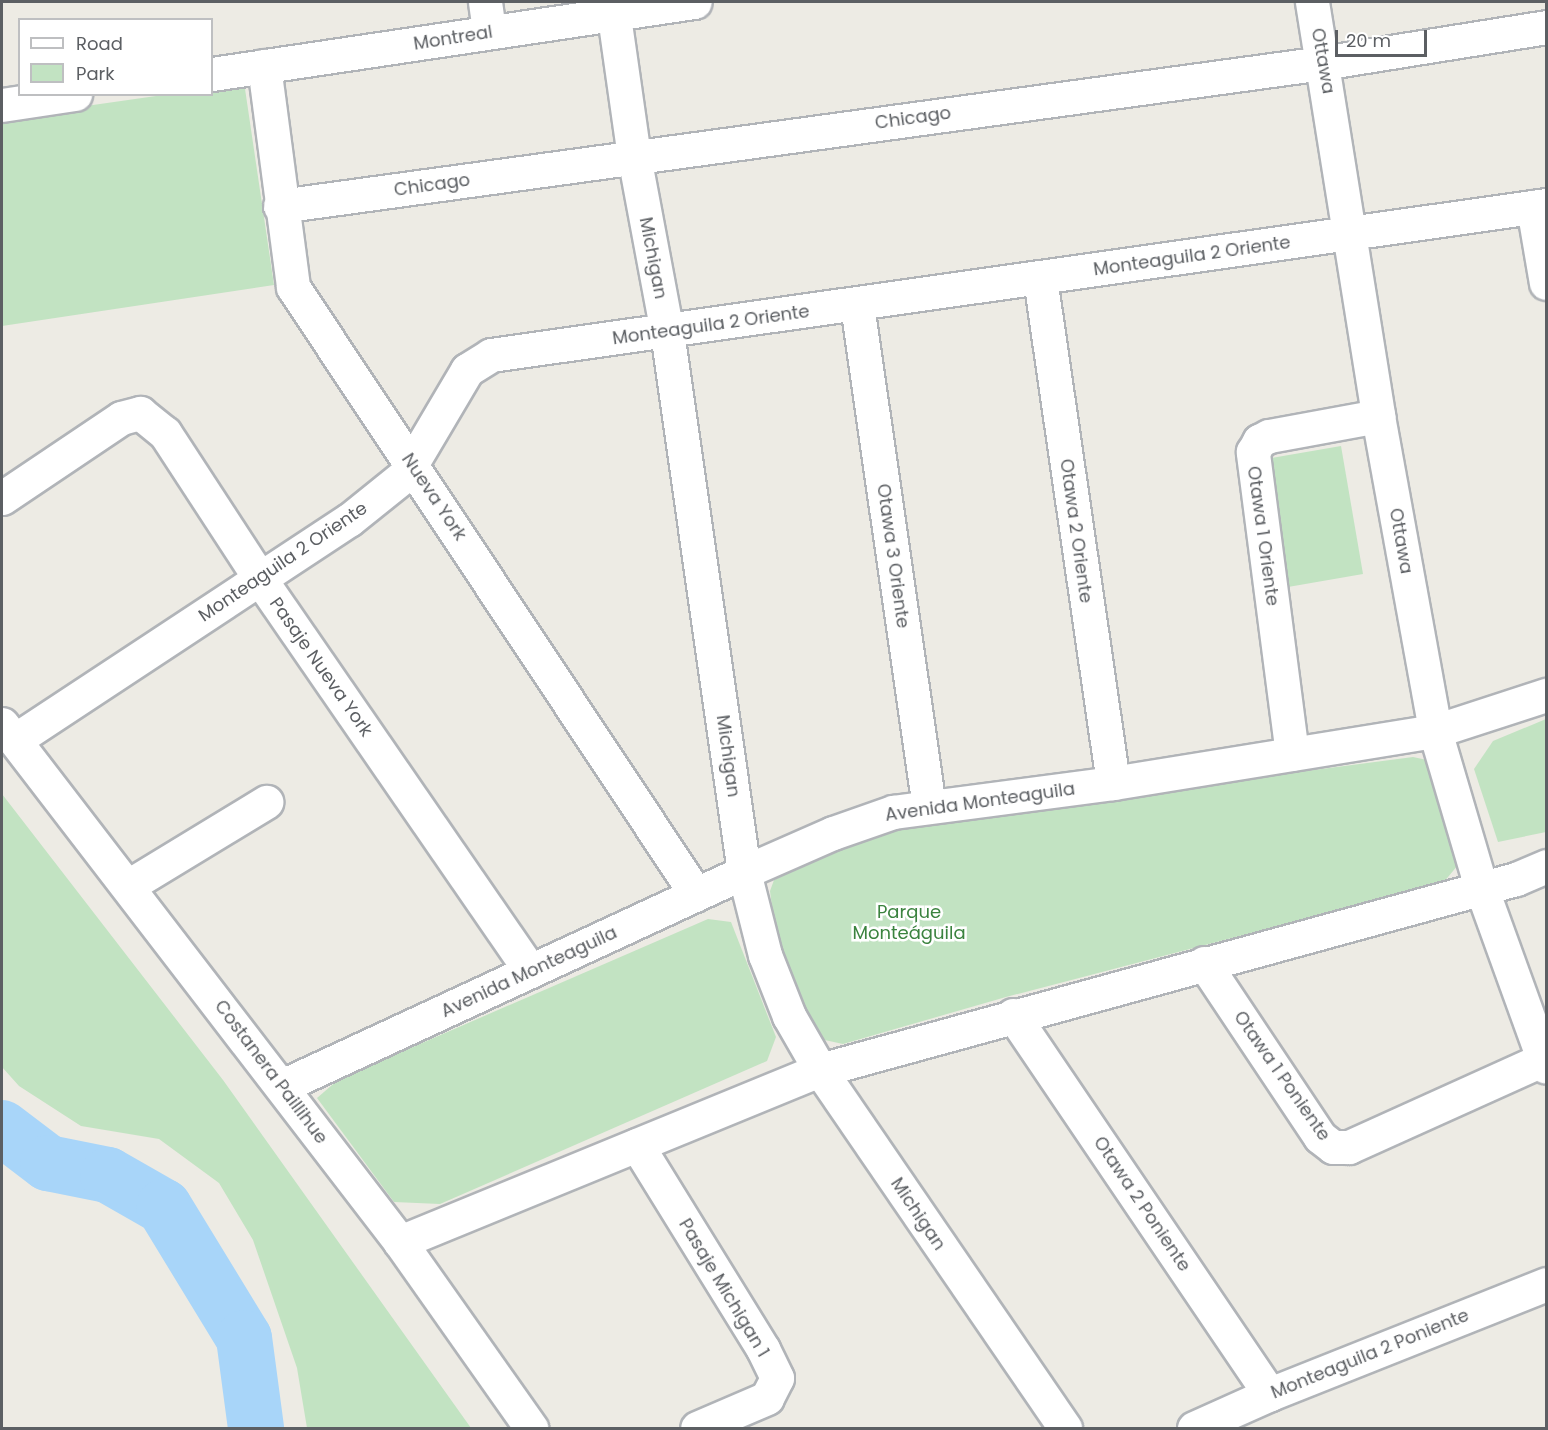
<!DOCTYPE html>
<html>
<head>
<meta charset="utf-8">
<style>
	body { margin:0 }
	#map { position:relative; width:1548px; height:1430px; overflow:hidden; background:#edebe4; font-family:Poppins,sans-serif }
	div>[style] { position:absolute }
	.green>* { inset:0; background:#c2e3c2 }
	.river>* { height:56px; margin:-28px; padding:0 28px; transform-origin:28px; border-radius:28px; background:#a8d5f9 }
	.roads { filter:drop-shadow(2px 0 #b1b4b8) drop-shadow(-2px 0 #b1b4b8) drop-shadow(0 2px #b1b4b8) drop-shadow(0 -2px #b1b4b8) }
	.minor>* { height:33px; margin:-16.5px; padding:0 16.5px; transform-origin:16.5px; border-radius:16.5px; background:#fff }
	span { translate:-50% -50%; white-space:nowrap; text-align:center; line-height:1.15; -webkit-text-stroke:5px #fff; paint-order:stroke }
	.street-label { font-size:18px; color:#5c5f63 }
	.park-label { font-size:18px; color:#3b833f }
	.frame { position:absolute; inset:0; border:3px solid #5c5f63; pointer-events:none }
	.legend { position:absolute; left:18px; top:18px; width:195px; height:78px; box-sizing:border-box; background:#fff; border:2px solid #bebfc1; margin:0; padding:8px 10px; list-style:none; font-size:18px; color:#5c5f63 }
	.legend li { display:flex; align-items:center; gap:12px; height:30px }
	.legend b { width:30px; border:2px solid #bebfc1 }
	.scale { position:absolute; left:1335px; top:30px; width:92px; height:27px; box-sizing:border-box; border:3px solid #5c5f63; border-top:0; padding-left:8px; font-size:18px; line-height:21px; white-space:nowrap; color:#5c5f63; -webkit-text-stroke:4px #fff; paint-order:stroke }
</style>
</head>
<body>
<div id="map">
	<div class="green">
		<div style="clip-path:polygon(244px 82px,274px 285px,2px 326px,2px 118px,163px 95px,212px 94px,212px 87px)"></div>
		<div style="clip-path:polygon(1341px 446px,1363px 574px,1288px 587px,1266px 459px)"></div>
		<div style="clip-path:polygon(1546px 719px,1546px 832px,1498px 842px,1474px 769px,1493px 741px)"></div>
		<div style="clip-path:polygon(1413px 757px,1427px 760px,1458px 865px,1443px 883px,1006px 997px,843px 1044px,820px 1039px,794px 991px,777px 947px,770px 891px,774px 880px,868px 834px,902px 824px)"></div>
		<div style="clip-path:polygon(2px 794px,223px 1080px,471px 1428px,307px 1428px,297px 1368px,253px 1240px,219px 1183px,159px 1139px,81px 1126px,19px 1086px,2px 1067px)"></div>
		<div style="clip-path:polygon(708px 919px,731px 922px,776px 1037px,767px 1061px,440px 1204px,394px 1202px,317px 1098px,339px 1079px)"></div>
	</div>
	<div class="river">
		<div style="left:2px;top:1128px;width:58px;rotate:37.3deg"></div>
		<div style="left:48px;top:1163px;width:61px;rotate:11.3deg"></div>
		<div style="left:108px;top:1175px;width:64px;rotate:29.7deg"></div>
		<div style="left:164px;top:1207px;width:153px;rotate:58.6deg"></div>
		<div style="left:244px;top:1338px;width:91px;rotate:82.4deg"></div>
	</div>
	<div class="roads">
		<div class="minor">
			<div style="left:485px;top:2px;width:30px;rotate:82deg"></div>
			<div style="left:612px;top:2px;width:156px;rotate:81.9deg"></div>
			<div style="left:634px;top:156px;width:179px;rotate:79.4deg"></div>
			<div style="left:667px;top:332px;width:545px;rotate:81.88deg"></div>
			<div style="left:744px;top:872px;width:86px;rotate:75.8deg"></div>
			<div style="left:765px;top:955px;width:66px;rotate:68.5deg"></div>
			<div style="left:789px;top:1016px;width:62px;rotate:60.1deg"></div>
			<div style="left:820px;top:1070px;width:434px;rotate:55.6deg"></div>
			<div style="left:1312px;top:2px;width:419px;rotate:80.9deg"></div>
			<div style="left:1378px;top:416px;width:320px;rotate:79.7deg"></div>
			<div style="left:1435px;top:731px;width:163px;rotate:73.6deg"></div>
			<div style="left:1481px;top:887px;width:191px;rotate:70.1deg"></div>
			<div style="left:264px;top:66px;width:223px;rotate:82.5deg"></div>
			<div style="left:293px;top:287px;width:729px;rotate:56.42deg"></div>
			<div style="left:212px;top:74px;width:488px;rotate:-8.5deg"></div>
			<div style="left:2px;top:105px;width:74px;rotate:-8.6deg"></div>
			<div style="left:280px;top:206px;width:1052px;rotate:-7.81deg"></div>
			<div style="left:1322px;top:63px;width:227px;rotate:-9.1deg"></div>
			<div style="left:1533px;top:207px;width:77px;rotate:80.3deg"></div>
			<div style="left:1040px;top:278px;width:510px;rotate:81.77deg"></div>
			<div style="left:857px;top:305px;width:507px;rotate:81.84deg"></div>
			<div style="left:2px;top:498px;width:143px;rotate:-33.9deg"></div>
			<div style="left:121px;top:418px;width:20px;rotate:-15deg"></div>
			<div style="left:140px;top:413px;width:32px;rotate:39deg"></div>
			<div style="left:165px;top:433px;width:174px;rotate:56.9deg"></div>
			<div style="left:260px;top:579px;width:476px;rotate:55.4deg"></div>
			<div style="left:2px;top:724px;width:653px;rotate:52.46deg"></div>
			<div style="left:400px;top:1242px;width:228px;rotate:54.8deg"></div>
			<div style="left:15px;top:740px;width:400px;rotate:-33.4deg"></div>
			<div style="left:349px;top:520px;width:72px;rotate:-38.8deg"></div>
			<div style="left:405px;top:475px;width:122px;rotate:-59.4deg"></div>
			<div style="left:467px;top:370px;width:28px;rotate:-32deg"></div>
			<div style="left:491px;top:355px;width:1066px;rotate:-8.09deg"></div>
			<div style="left:1292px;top:754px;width:305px;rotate:-97.4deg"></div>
			<div style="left:1253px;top:452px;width:13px;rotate:-61deg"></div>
			<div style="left:1259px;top:441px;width:11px;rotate:-27deg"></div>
			<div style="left:1269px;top:436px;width:111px;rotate:-10.4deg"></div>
			<div style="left:128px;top:886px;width:162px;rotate:-31.3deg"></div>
			<div style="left:1204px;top:963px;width:209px;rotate:56.3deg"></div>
			<div style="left:1320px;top:1137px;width:16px;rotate:38deg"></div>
			<div style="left:1333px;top:1147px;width:16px"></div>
			<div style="left:1349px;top:1147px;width:214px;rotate:-24.3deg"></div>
			<div style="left:1013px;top:1015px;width:458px;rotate:55.9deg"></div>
			<div style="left:282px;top:1086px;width:509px;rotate:-24.85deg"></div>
			<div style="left:744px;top:872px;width:97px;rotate:-23.7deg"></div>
			<div style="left:833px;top:833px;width:64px;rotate:-19.3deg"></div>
			<div style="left:893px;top:812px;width:222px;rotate:-7.5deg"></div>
			<div style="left:1113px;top:783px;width:326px;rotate:-9.2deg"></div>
			<div style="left:1435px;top:731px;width:117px;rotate:-18deg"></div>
			<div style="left:637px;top:1145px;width:240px;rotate:58.3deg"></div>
			<div style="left:763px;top:1349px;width:32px;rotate:64deg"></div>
			<div style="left:777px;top:1378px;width:22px;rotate:117deg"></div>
			<div style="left:767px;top:1398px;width:76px;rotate:156.8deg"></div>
			<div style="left:400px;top:1242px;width:454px;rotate:-22.3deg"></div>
			<div style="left:820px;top:1070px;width:722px;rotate:-15.35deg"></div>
			<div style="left:1516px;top:879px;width:33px;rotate:-23deg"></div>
			<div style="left:1194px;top:1428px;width:83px;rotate:-24.1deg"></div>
			<div style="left:1270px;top:1394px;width:297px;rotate:-21.7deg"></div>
		</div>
	</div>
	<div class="street-label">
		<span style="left:453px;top:38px;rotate:-9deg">Montreal</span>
		<span style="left:1323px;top:61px;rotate:80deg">Ottawa</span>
		<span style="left:913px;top:118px;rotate:-8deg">Chicago</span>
		<span style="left:432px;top:185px;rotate:-8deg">Chicago</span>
		<span style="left:1192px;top:256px;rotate:-8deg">Monteaguila 2 Oriente</span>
		<span style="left:653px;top:258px;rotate:79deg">Michigan</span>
		<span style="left:711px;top:325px;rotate:-8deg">Monteaguila 2 Oriente</span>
		<span style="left:434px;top:497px;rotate:56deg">Nueva York</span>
		<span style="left:1076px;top:531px;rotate:82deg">Otawa 2 Oriente</span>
		<span style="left:1263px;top:536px;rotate:82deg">Otawa 1 Oriente</span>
		<span style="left:1401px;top:541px;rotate:80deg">Ottawa</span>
		<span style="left:893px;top:556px;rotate:82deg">Otawa 3 Oriente</span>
		<span style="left:283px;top:562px;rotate:-34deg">Monteaguila 2 Oriente</span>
		<span style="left:321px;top:667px;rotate:55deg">Pasaje Nueva York</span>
		<span style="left:728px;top:756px;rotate:82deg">Michigan</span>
		<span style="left:980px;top:802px;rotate:-8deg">Avenida Monteaguila</span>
		<span style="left:529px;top:972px;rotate:-25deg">Avenida Monteaguila</span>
		<span style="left:271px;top:1072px;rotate:53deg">Costanera Paillihue</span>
		<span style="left:1282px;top:1076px;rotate:55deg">Otawa 1 Poniente</span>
		<span style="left:1142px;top:1204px;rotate:56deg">Otawa 2 Poniente</span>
		<span style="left:918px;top:1214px;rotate:56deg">Michigan</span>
		<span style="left:724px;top:1288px;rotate:59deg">Pasaje Michigan 1</span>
		<span style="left:1370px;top:1354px;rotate:-22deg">Monteaguila 2 Poniente</span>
	</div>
	<div class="park-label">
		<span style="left:909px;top:923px">Parque<br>Monteáguila</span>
	</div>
	<div class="frame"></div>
	<ul class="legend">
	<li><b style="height:8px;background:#fff"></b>Road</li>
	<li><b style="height:16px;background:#c2e3c2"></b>Park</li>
	</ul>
	<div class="scale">20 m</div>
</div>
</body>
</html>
